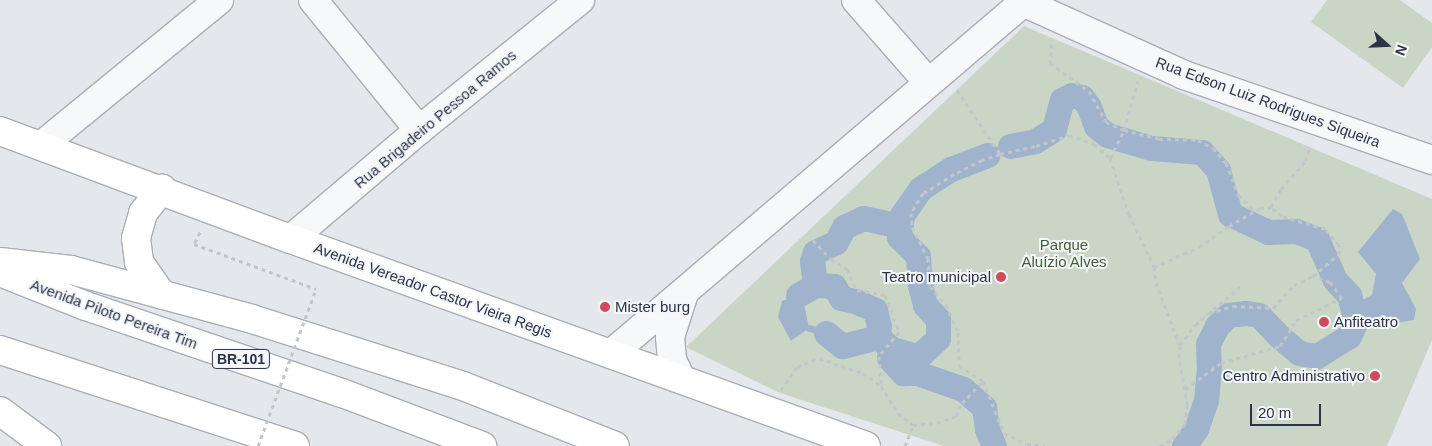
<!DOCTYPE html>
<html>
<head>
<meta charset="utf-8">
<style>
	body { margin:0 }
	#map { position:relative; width:1432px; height:446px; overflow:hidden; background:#e4e7ec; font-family:Helvetica,sans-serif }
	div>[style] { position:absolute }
	.green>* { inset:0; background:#c9d6c5 }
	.water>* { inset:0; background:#9fb4cc }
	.stream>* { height:7px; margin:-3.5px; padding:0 3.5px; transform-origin:3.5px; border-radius:3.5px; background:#9fb4cc }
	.canal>* { height:25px; margin:-12.5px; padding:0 12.5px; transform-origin:12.5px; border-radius:12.5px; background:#9fb4cc }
	.path>* { height:3px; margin-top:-1.5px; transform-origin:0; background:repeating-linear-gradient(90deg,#c2c5cb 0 4px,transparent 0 8px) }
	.roads { filter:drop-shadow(1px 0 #a9aeb7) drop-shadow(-1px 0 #a9aeb7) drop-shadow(0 1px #a9aeb7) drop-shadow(0 -1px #a9aeb7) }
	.minor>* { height:28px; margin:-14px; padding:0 14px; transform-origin:14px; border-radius:14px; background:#f7f8fa }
	.major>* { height:28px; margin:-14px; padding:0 14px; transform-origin:14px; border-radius:14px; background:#fff }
	.highway>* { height:28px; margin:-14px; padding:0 14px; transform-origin:14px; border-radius:14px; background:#fff }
	.path-bridge>* { height:3px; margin-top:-1.5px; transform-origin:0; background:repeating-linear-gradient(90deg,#c2c5cb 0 4px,transparent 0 8px) }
	.dots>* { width:14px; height:14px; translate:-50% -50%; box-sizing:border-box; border:2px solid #f4f6f9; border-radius:50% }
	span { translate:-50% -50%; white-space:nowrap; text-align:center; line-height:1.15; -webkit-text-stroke:4px #f4f6f9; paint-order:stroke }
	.shield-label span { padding:1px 4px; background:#f4f6f9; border:1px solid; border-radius:4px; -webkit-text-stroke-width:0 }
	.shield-label { font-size:14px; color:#2b3445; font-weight:700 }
	.street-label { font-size:15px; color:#2b3445 }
	.park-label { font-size:15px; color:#3f6138 }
	.poi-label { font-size:15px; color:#2b3445 }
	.right { translate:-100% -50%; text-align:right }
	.left { translate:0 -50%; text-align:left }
	.north { position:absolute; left:1362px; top:20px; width:50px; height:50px; -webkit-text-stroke:4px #f4f6f9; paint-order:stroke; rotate:110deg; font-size:14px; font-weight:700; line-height:20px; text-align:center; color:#2b3445 }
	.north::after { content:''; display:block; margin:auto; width:18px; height:22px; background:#2b3445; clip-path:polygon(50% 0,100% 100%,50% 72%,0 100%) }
	.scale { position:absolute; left:1250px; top:404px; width:71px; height:22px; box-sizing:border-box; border:2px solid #2b3445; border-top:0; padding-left:6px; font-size:15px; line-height:18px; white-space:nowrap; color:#2b3445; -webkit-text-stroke:4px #f4f6f9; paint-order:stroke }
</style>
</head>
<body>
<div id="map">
	<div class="green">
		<div style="clip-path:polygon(1327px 0,1400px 0,1432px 23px,1432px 47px,1403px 88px,1311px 22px)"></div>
		<div style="clip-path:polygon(1024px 26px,1432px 199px,1432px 340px,1387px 446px,944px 446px,780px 393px,686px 347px)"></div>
	</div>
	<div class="water">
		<div style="clip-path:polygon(1393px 209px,1402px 214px,1420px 259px,1402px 283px,1416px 309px,1414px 320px,1384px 325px,1356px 321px,1352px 306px,1372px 295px,1376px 274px,1358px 252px)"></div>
		<div style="clip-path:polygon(798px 295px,805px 308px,809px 328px,791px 341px,778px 317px,782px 301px)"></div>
	</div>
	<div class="stream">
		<div style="left:809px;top:328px;width:18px;rotate:16deg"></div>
	</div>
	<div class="canal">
		<div style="left:1010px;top:146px;width:25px;rotate:-11deg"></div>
		<div style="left:1035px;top:141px;width:22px;rotate:-32deg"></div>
		<div style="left:1054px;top:129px;width:30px;rotate:-75deg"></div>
		<div style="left:1062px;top:100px;width:11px;rotate:-27deg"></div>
		<div style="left:1072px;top:95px;width:10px;rotate:11deg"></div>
		<div style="left:1082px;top:97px;width:12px;rotate:55deg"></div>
		<div style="left:1089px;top:107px;width:20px;rotate:70deg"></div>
		<div style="left:1096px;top:126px;width:14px;rotate:39deg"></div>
		<div style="left:1107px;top:135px;width:46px;rotate:16.5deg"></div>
		<div style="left:1151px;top:148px;width:51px;rotate:4.5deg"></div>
		<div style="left:1202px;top:152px;width:24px;rotate:48deg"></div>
		<div style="left:1218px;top:170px;width:46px;rotate:74.7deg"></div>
		<div style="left:1230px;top:214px;width:42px;rotate:25.3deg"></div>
		<div style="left:1268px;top:232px;width:28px;rotate:-2deg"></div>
		<div style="left:1296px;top:231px;width:22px;rotate:21deg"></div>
		<div style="left:1317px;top:239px;width:45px;rotate:66.3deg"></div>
		<div style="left:1335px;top:280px;width:21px;rotate:47deg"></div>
		<div style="left:1349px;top:295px;width:27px;rotate:75deg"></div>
		<div style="left:1356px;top:321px;width:17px;rotate:115deg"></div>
		<div style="left:1349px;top:336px;width:38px;rotate:148deg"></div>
		<div style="left:1317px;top:356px;width:18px;rotate:-171deg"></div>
		<div style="left:1299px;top:353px;width:26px;rotate:-140deg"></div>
		<div style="left:1279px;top:336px;width:29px;rotate:-134deg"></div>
		<div style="left:1259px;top:315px;width:13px;rotate:-171deg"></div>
		<div style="left:1246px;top:313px;width:18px;rotate:174deg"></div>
		<div style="left:1228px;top:315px;width:16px;rotate:135deg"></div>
		<div style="left:1217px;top:326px;width:20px;rotate:117deg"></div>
		<div style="left:1208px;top:344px;width:23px;rotate:88deg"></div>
		<div style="left:1209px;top:367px;width:33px;rotate:95deg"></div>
		<div style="left:1206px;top:400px;width:31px;rotate:109deg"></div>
		<div style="left:1196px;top:429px;width:21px;rotate:125deg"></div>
		<div style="left:815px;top:285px;width:24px;rotate:-97deg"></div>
		<div style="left:812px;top:261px;width:9px;rotate:-72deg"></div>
		<div style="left:815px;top:252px;width:23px;rotate:-25deg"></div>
		<div style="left:836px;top:242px;width:17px;rotate:-62deg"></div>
		<div style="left:844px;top:227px;width:21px;rotate:-25deg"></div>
		<div style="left:863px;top:218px;width:30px;rotate:12deg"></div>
		<div style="left:892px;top:224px;width:9px;rotate:-6deg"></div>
		<div style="left:798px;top:295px;width:20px;rotate:-30deg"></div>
		<div style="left:815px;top:285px;width:19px;rotate:3deg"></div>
		<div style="left:834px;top:286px;width:14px;rotate:60deg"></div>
		<div style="left:841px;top:298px;width:14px;rotate:12deg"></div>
		<div style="left:855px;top:301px;width:22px;rotate:24deg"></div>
		<div style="left:875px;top:310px;width:16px;rotate:76deg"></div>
		<div style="left:879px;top:326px;width:11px;rotate:95deg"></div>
		<div style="left:826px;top:333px;width:21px;rotate:39deg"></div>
		<div style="left:842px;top:346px;width:37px;rotate:-14deg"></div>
		<div style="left:878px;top:337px;width:18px;rotate:41deg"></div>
		<div style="left:892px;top:349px;width:28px;rotate:15deg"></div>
		<div style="left:919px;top:356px;width:26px;rotate:-43deg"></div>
		<div style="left:938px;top:338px;width:19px;rotate:-90deg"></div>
		<div style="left:938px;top:319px;width:19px;rotate:-133deg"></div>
		<div style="left:925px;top:305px;width:21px;rotate:-104deg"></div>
		<div style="left:920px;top:285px;width:29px;rotate:-94deg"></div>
		<div style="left:918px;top:256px;width:27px;rotate:-135deg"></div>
		<div style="left:899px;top:237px;width:22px;rotate:-82deg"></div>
		<div style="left:902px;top:215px;width:32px;rotate:-55deg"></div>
		<div style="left:920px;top:189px;width:37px;rotate:-33deg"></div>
		<div style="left:951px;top:169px;width:39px;rotate:-21deg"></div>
		<div style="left:892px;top:349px;width:9px;rotate:108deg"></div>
		<div style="left:889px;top:358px;width:21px;rotate:47deg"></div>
		<div style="left:903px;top:373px;width:14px"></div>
		<div style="left:917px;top:373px;width:49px;rotate:19.2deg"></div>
		<div style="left:963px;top:389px;width:28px;rotate:41deg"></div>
		<div style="left:984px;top:407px;width:22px;rotate:82deg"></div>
		<div style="left:987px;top:429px;width:18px;rotate:68deg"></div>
	</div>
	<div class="path">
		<div style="left:1052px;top:44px;width:19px;rotate:96deg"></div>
		<div style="left:1050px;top:63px;width:48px;rotate:35.7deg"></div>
		<div style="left:1089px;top:91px;width:35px;rotate:61deg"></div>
		<div style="left:1106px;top:122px;width:20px;rotate:24deg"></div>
		<div style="left:1124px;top:130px;width:51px;rotate:-74.1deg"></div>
		<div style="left:957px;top:90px;width:77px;rotate:56.1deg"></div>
		<div style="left:1000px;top:154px;width:19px;rotate:162deg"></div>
		<div style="left:982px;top:160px;width:31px;rotate:153deg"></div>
		<div style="left:954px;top:174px;width:36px;rotate:148deg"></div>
		<div style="left:923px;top:193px;width:23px;rotate:121deg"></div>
		<div style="left:911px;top:213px;width:14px;rotate:86deg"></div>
		<div style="left:912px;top:227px;width:35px;rotate:63deg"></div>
		<div style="left:928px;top:258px;width:28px;rotate:86deg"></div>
		<div style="left:930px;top:286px;width:25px;rotate:50deg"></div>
		<div style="left:946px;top:305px;width:30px;rotate:66deg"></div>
		<div style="left:958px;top:332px;width:34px;rotate:88deg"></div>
		<div style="left:959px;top:366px;width:28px;rotate:32deg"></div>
		<div style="left:983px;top:381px;width:56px;rotate:68deg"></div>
		<div style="left:1004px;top:433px;width:25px;rotate:26deg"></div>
		<div style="left:1027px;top:444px;width:18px;rotate:6deg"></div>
		<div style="left:1000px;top:154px;width:37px;rotate:-13deg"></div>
		<div style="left:1036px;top:146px;width:35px;rotate:-18deg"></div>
		<div style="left:1069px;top:135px;width:27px;rotate:20deg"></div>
		<div style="left:1094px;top:144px;width:21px;rotate:41deg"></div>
		<div style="left:1110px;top:158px;width:59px;rotate:71.3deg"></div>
		<div style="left:1129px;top:214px;width:59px;rotate:64.7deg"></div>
		<div style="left:1110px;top:158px;width:31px;rotate:-63deg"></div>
		<div style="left:1124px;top:130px;width:36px;rotate:14deg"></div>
		<div style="left:1159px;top:139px;width:39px;rotate:1deg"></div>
		<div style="left:1198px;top:140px;width:17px;rotate:28deg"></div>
		<div style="left:1213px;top:148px;width:20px;rotate:49deg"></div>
		<div style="left:1226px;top:163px;width:34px;rotate:69deg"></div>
		<div style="left:1238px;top:195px;width:23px;rotate:43deg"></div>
		<div style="left:200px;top:232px;width:13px;rotate:117deg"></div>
		<div style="left:194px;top:244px;width:130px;rotate:20.2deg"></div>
		<div style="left:813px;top:240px;width:26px;rotate:47deg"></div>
		<div style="left:831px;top:259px;width:19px;rotate:32deg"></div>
		<div style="left:847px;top:269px;width:23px;rotate:65deg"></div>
		<div style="left:857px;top:290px;width:28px;rotate:10deg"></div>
		<div style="left:885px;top:295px;width:40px;rotate:69deg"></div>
		<div style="left:899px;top:332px;width:31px;rotate:130deg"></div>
		<div style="left:879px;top:356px;width:30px;rotate:86deg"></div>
		<div style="left:1209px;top:313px;width:25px;rotate:-16deg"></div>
		<div style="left:1233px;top:306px;width:40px;rotate:2.9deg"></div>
		<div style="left:1273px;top:308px;width:31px;rotate:-48deg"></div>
		<div style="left:1294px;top:285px;width:21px;rotate:-25deg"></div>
		<div style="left:1180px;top:345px;width:25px;rotate:-53deg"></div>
		<div style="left:1195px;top:325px;width:59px;rotate:-40.2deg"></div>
		<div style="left:1185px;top:389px;width:33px;rotate:-101deg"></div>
		<div style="left:1179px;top:357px;width:11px;rotate:-85deg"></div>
		<div style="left:1180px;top:346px;width:64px;rotate:-111deg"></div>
		<div style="left:1157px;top:286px;width:19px;rotate:-99deg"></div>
		<div style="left:1154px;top:267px;width:49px;rotate:-24deg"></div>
		<div style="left:1199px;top:247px;width:37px;rotate:-35deg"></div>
		<div style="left:1229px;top:226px;width:36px;rotate:-30deg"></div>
		<div style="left:1260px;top:208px;width:11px;rotate:-5deg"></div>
		<div style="left:781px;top:390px;width:28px;rotate:-55deg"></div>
		<div style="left:797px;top:367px;width:24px;rotate:-22deg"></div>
		<div style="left:819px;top:358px;width:46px;rotate:18.8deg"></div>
		<div style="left:863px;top:373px;width:22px;rotate:36deg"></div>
		<div style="left:881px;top:386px;width:32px;rotate:58deg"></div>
		<div style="left:898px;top:413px;width:19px;rotate:39deg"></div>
		<div style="left:905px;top:446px;width:22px;rotate:-69deg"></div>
		<div style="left:913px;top:425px;width:24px;rotate:-5deg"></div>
		<div style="left:937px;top:423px;width:20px;rotate:-20deg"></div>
		<div style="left:956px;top:416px;width:14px;rotate:-65deg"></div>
		<div style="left:962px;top:403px;width:30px;rotate:-46deg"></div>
		<div style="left:1160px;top:446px;width:14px;rotate:-30deg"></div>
		<div style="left:1172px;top:439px;width:20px;rotate:-49deg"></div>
		<div style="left:1185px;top:424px;width:19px;rotate:-84deg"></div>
		<div style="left:1187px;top:405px;width:16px;rotate:-97deg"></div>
		<div style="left:1185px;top:389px;width:44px;rotate:-35.8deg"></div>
		<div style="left:1221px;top:363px;width:61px;rotate:-16.1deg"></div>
		<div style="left:1280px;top:346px;width:31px;rotate:-58deg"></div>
		<div style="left:1296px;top:320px;width:51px;rotate:-25.6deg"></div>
		<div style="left:1342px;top:298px;width:20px;rotate:-127deg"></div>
		<div style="left:1330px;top:282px;width:18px;rotate:-161deg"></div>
		<div style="left:1313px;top:276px;width:34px;rotate:-40deg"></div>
		<div style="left:1339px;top:254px;width:9px;rotate:-90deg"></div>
		<div style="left:1339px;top:245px;width:21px;rotate:-131deg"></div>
		<div style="left:1325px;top:229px;width:45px;rotate:-163.2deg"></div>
		<div style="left:1282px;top:216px;width:14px;rotate:-141deg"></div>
		<div style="left:1271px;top:207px;width:21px;rotate:-61deg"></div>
		<div style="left:1281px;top:189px;width:37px;rotate:-49deg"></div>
		<div style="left:1305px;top:161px;width:15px;rotate:-70deg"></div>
	</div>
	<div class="roads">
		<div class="minor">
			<div style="left:313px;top:0;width:168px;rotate:50.8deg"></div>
			<div style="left:856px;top:0;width:109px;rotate:48.7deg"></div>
			<div style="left:1023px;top:2px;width:177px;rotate:24.4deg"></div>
			<div style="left:1184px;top:75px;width:262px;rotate:18.9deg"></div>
			<div style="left:42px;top:145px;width:229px;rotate:-39.3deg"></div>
			<div style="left:291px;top:239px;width:168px;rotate:-40.4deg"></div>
			<div style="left:419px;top:130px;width:207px;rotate:-38.9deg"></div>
			<div style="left:611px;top:354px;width:545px;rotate:-40.46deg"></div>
			<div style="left:681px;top:379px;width:21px;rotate:-115deg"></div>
			<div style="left:672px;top:360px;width:23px;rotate:-95deg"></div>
			<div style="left:670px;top:337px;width:46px;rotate:-72.3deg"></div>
		</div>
		<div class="major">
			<div style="left:0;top:131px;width:310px;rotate:20.4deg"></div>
			<div style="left:291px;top:239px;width:611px;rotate:19.8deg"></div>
			<div style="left:0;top:262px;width:71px;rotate:6.4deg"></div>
			<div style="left:71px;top:270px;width:188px;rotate:15.1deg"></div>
			<div style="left:252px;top:319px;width:221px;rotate:17.6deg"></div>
			<div style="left:463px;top:386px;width:163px;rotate:21.5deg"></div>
			<div style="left:162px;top:295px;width:40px;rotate:-124.9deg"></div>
			<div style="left:139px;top:262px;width:24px;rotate:-97deg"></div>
			<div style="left:136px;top:238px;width:26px;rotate:-74deg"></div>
			<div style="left:143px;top:213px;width:31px;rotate:-52deg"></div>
			<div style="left:0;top:411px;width:59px;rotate:36.7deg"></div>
		</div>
		<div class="highway">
			<div style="left:0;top:272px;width:92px;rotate:21.6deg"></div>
			<div style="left:86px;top:306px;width:270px;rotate:18.8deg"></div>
			<div style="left:342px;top:393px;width:150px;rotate:20.7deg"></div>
			<div style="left:0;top:350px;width:310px;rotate:18deg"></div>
		</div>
	</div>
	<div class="path-bridge">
		<div style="left:258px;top:446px;width:167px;rotate:-69.7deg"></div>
	</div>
	<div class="dots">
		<div style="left:1001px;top:277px;background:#d1495b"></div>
		<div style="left:605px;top:307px;background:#d1495b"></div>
		<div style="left:1324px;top:322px;background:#d1495b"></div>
		<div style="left:1375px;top:376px;background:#d1495b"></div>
	</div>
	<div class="shield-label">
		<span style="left:241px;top:359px">BR-101</span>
	</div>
	<div class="street-label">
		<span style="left:1268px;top:102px;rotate:20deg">Rua Edson Luiz Rodrigues Siqueira</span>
		<span style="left:435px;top:119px;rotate:-40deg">Rua Brigadeiro Pessoa Ramos</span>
		<span style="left:433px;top:290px;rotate:20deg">Avenida Vereador Castor Vieira Regis</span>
		<span style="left:114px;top:314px;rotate:20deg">Avenida Piloto Pereira Tim</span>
	</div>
	<div class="park-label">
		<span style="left:1064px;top:253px">Parque<br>Aluízio Alves</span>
	</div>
	<div class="poi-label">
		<span class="right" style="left:991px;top:277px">Teatro municipal</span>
		<span class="left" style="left:615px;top:307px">Mister burg</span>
		<span class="left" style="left:1334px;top:322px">Anfiteatro</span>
		<span class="right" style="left:1365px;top:376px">Centro Administrativo</span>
	</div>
	<div class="north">N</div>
	<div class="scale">20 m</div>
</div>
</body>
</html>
